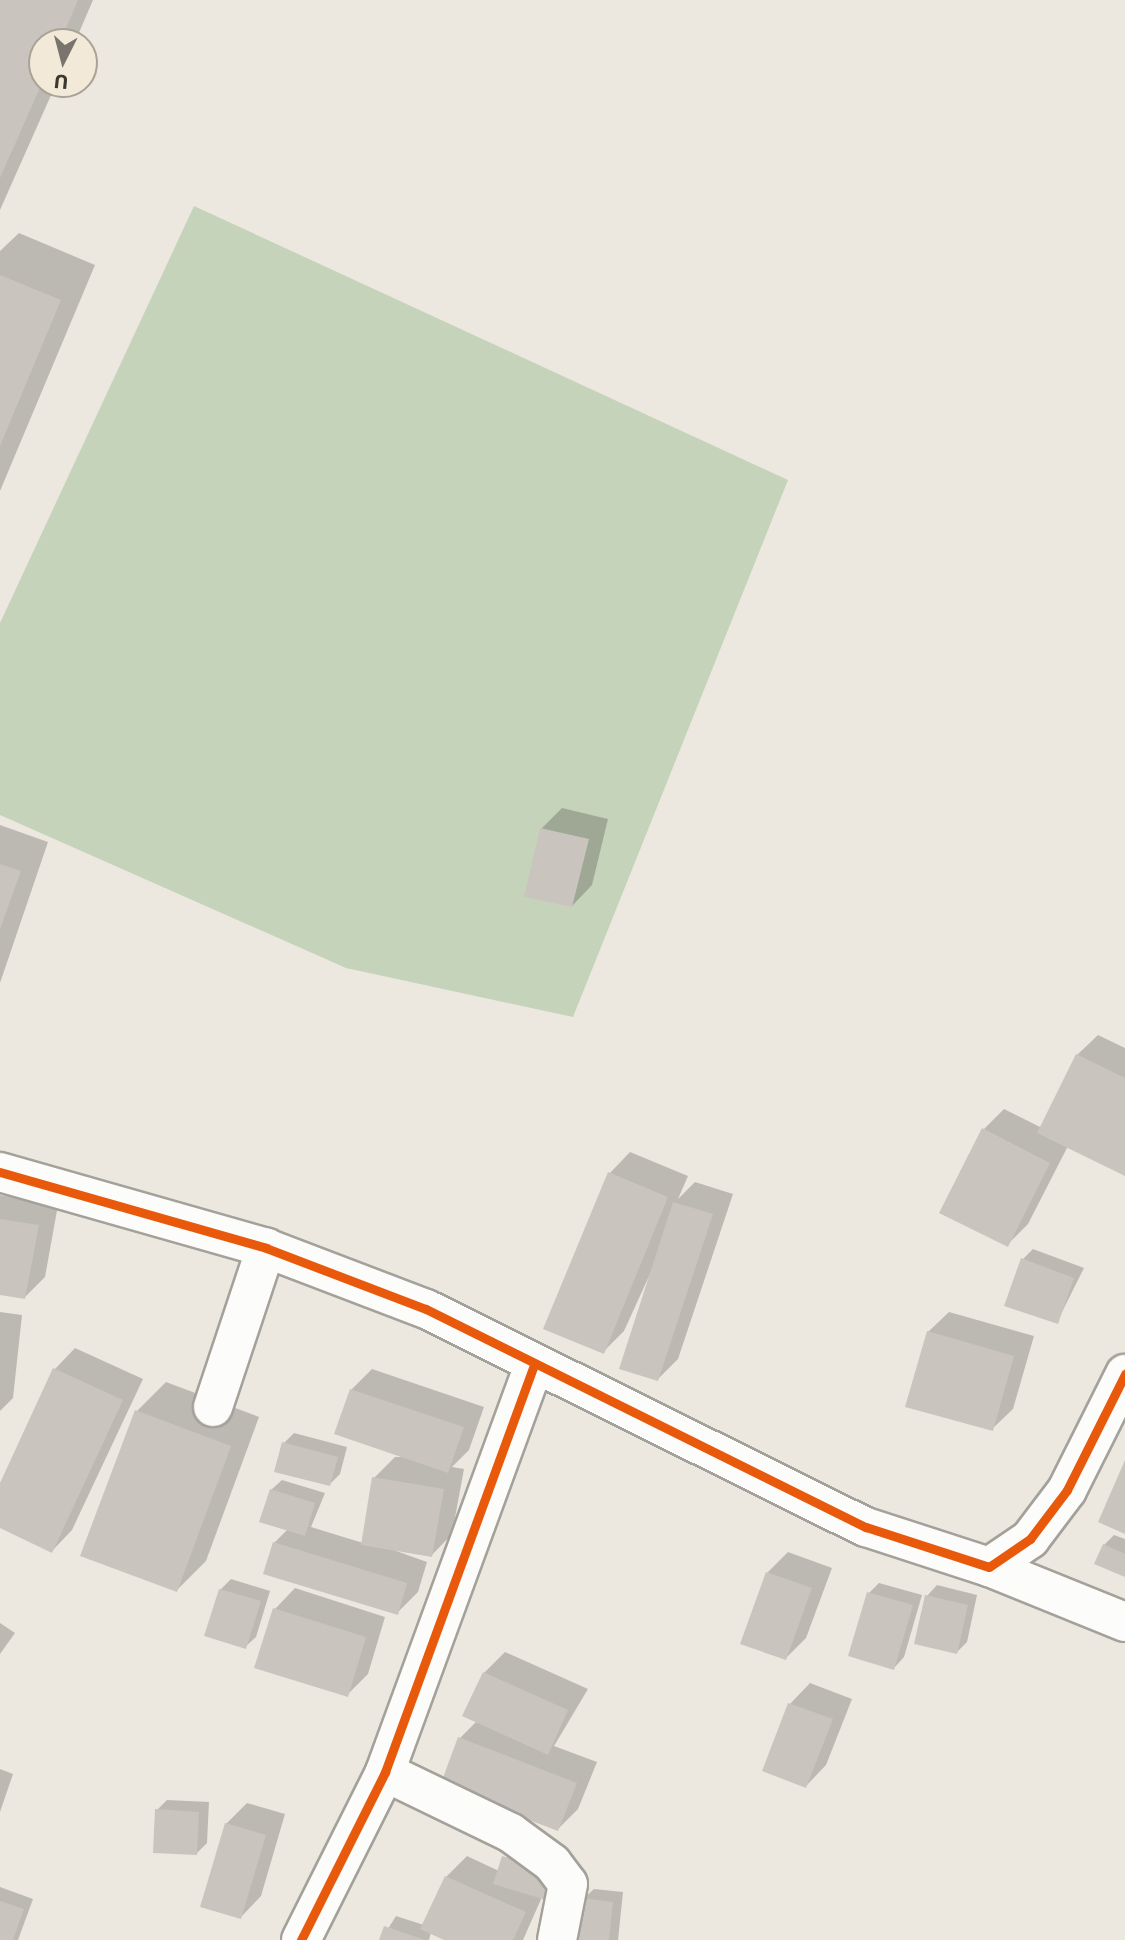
<!DOCTYPE html>
<html>
<head>
<meta charset="utf-8">
<style>
	body { margin:0 }
	#map { position:relative; width:1125px; height:1940px; overflow:hidden; background:#ece8df; font-family:Commissioner,sans-serif }
	div>[style] { position:absolute }
	.green>* { inset:0; background:#c6d3bb }
	.shadow>* { inset:0; background:#0003 }
	.building>* { inset:0; background:#c9c5be }
	.roads { filter:drop-shadow(2px 0 #a4a19a) drop-shadow(-2px 0 #a4a19a) drop-shadow(0 2px #a4a19a) drop-shadow(0 -2px #a4a19a) }
	.minor>* { height:38px; margin:-19px; padding:0 19px; transform-origin:19px; border-radius:19px; background:#fcfcfa }
	.cycleway>* { height:9px; margin:-4.5px; padding:0 4.5px; transform-origin:4.5px; border-radius:4.5px; background:#e8590c }
	span { translate:-50% -50%; white-space:nowrap; text-align:center; line-height:1.15; -webkit-text-stroke:6px #f2e9d9; paint-order:stroke }
	.north { position:absolute; left:28px; top:28px; width:70px; height:70px; box-sizing:border-box; background:#f2e9d9; border:2px solid #a9a296; border-radius:50%; rotate:186deg; font-size:19px; font-weight:700; line-height:28px; text-align:center; color:#3b3731 }
	.north::after { content:''; display:block; margin:auto; width:24px; height:32px; background:#79756e; clip-path:polygon(50% 0,100% 100%,50% 72%,0 100%) }
</style>
</head>
<body>
<div id="map">
	<div class="green">
		<div style="clip-path:polygon(194px 206px,788px 480px,573px 1017px,346px 968px,0 815px,0 623px)"></div>
	</div>
	<div class="shadow">
		<div style="clip-path:polygon(0 0,93px 0,75px 42px,42px 42px,42px 84px,56px 84px,0 210px)"></div>
		<div style="clip-path:polygon(19px 233px,95px 265px,0 491px,0 251px)"></div>
		<div style="clip-path:polygon(562px 808px,608px 819px,592px 885px,572px 906px,542px 828px)"></div>
		<div style="clip-path:polygon(0 825px,48px 842px,0 983px)"></div>
		<div style="clip-path:polygon(1098px 1035px,1125px 1048px,1125px 1174px,1068px 1146px,1028px 1224px,1007px 1245px,984px 1129px,1004px 1109px,1042px 1128px,1077px 1055px)"></div>
		<div style="clip-path:polygon(630px 1152px,688px 1176px,678px 1199px,695px 1182px,733px 1194px,678px 1359px,658px 1379px,656px 1261px,624px 1331px,603px 1352px,610px 1173px)"></div>
		<div style="clip-path:polygon(0 1195px,58px 1205px,45px 1277px,25px 1297px,0 1293px)"></div>
		<div style="clip-path:polygon(1033px 1249px,1084px 1268px,1057px 1322px,1023px 1259px)"></div>
		<div style="clip-path:polygon(0 1312px,22px 1315px,13px 1398px,0 1411px)"></div>
		<div style="clip-path:polygon(949px 1312px,1034px 1336px,1013px 1409px,992px 1429px,928px 1332px)"></div>
		<div style="clip-path:polygon(75px 1348px,143px 1379px,72px 1530px,52px 1551px,0 1527px,0 1487px,55px 1369px)"></div>
		<div style="clip-path:polygon(372px 1369px,484px 1407px,469px 1450px,452px 1467px,464px 1469px,452px 1534px,432px 1555px,385px 1547px,427px 1562px,418px 1592px,397px 1613px,274px 1543px,288px 1529px,271px 1490px,282px 1480px,325px 1493px,311px 1527px,363px 1543px,374px 1478px,395px 1457px,407px 1457px,351px 1390px)"></div>
		<div style="clip-path:polygon(166px 1382px,259px 1417px,206px 1561px,177px 1590px,137px 1411px)"></div>
		<div style="clip-path:polygon(294px 1433px,347px 1447px,340px 1474px,330px 1484px,284px 1443px)"></div>
		<div style="clip-path:polygon(1114px 1535px,1125px 1539px,1125px 1575px,1104px 1545px)"></div>
		<div style="clip-path:polygon(788px 1552px,832px 1568px,806px 1638px,786px 1658px,742px 1643px,768px 1572px)"></div>
		<div style="clip-path:polygon(231px 1579px,270px 1591px,256px 1637px,245px 1647px,220px 1590px)"></div>
		<div style="clip-path:polygon(879px 1583px,922px 1595px,904px 1657px,894px 1668px,869px 1593px)"></div>
		<div style="clip-path:polygon(937px 1585px,977px 1595px,967px 1642px,957px 1652px,927px 1596px)"></div>
		<div style="clip-path:polygon(295px 1588px,385px 1617px,368px 1674px,347px 1695px,275px 1609px)"></div>
		<div style="clip-path:polygon(0 1623px,15px 1633px,0 1654px)"></div>
		<div style="clip-path:polygon(505px 1652px,588px 1689px,554px 1746px,597px 1762px,578px 1809px,558px 1829px,460px 1738px,477px 1721px,484px 1673px)"></div>
		<div style="clip-path:polygon(810px 1683px,852px 1699px,826px 1765px,806px 1786px,790px 1704px)"></div>
		<div style="clip-path:polygon(0 1769px,13px 1774px,0 1812px)"></div>
		<div style="clip-path:polygon(167px 1800px,209px 1802px,207px 1843px,197px 1853px,157px 1810px)"></div>
		<div style="clip-path:polygon(247px 1803px,285px 1814px,261px 1896px,241px 1917px,226px 1824px)"></div>
		<div style="clip-path:polygon(514px 1847px,542px 1897px,523px 1940px,448px 1940px,431px 1932px,429px 1940px,381px 1940px,396px 1916px,424px 1925px,446px 1877px,467px 1856px,499px 1871px)"></div>
		<div style="clip-path:polygon(0 1887px,33px 1899px,18px 1940px,0 1940px)"></div>
		<div style="clip-path:polygon(594px 1889px,623px 1892px,618px 1940px,579px 1940px,583px 1899px)"></div>
	</div>
	<div class="building">
		<div style="clip-path:polygon(0 0,78px 0,60px 42px,42px 42px,42px 83px,0 178px)"></div>
		<div style="clip-path:polygon(0 275px,61px 300px,0 446px)"></div>
		<div style="clip-path:polygon(540px 828px,589px 839px,572px 907px,524px 897px)"></div>
		<div style="clip-path:polygon(0 864px,21px 871px,0 929px)"></div>
		<div style="clip-path:polygon(1076px 1054px,1125px 1078px,1125px 1176px,1037px 1133px)"></div>
		<div style="clip-path:polygon(982px 1128px,1050px 1163px,1008px 1247px,939px 1213px)"></div>
		<div style="clip-path:polygon(608px 1172px,668px 1197px,604px 1354px,543px 1329px)"></div>
		<div style="clip-path:polygon(673px 1202px,713px 1214px,658px 1381px,619px 1369px)"></div>
		<div style="clip-path:polygon(0 1219px,39px 1225px,25px 1299px,0 1295px)"></div>
		<div style="clip-path:polygon(1021px 1258px,1074px 1278px,1058px 1324px,1004px 1306px)"></div>
		<div style="clip-path:polygon(927px 1331px,1014px 1356px,993px 1431px,905px 1407px)"></div>
		<div style="clip-path:polygon(53px 1368px,123px 1400px,52px 1553px,0 1528px,0 1483px)"></div>
		<div style="clip-path:polygon(350px 1389px,464px 1427px,448px 1473px,334px 1434px)"></div>
		<div style="clip-path:polygon(135px 1410px,231px 1446px,177px 1592px,80px 1556px)"></div>
		<div style="clip-path:polygon(282px 1442px,338px 1457px,330px 1486px,274px 1472px)"></div>
		<div style="clip-path:polygon(1125px 1460px,1125px 1534px,1098px 1522px)"></div>
		<div style="clip-path:polygon(372px 1477px,444px 1489px,432px 1557px,361px 1545px)"></div>
		<div style="clip-path:polygon(270px 1489px,315px 1503px,305px 1536px,259px 1522px)"></div>
		<div style="clip-path:polygon(273px 1542px,407px 1583px,398px 1615px,263px 1574px)"></div>
		<div style="clip-path:polygon(1103px 1544px,1125px 1554px,1125px 1577px,1094px 1564px)"></div>
		<div style="clip-path:polygon(766px 1572px,812px 1588px,786px 1660px,740px 1644px)"></div>
		<div style="clip-path:polygon(219px 1589px,261px 1601px,246px 1649px,204px 1636px)"></div>
		<div style="clip-path:polygon(867px 1592px,913px 1605px,894px 1670px,848px 1656px)"></div>
		<div style="clip-path:polygon(925px 1595px,968px 1605px,957px 1654px,914px 1644px)"></div>
		<div style="clip-path:polygon(273px 1608px,366px 1637px,348px 1697px,254px 1668px)"></div>
		<div style="clip-path:polygon(483px 1672px,568px 1710px,548px 1755px,462px 1716px)"></div>
		<div style="clip-path:polygon(788px 1703px,833px 1719px,806px 1788px,762px 1771px)"></div>
		<div style="clip-path:polygon(458px 1737px,577px 1783px,558px 1831px,440px 1786px)"></div>
		<div style="clip-path:polygon(155px 1809px,199px 1812px,197px 1855px,153px 1853px)"></div>
		<div style="clip-path:polygon(225px 1823px,266px 1835px,241px 1919px,200px 1907px)"></div>
		<div style="clip-path:polygon(502px 1856px,555px 1873px,546px 1900px,493px 1884px)"></div>
		<div style="clip-path:polygon(445px 1876px,526px 1912px,513px 1940px,444px 1940px,420px 1929px)"></div>
		<div style="clip-path:polygon(582px 1898px,613px 1902px,609px 1940px,577px 1940px)"></div>
		<div style="clip-path:polygon(0 1901px,24px 1909px,13px 1940px,0 1940px)"></div>
		<div style="clip-path:polygon(384px 1926px,425px 1940px,379px 1940px)"></div>
	</div>
	<div class="roads">
		<div class="minor">
			<div style="left:0;top:1172px;width:277px;rotate:15.9deg"></div>
			<div style="left:266px;top:1248px;width:171px;rotate:20.9deg"></div>
			<div style="left:426px;top:1309px;width:491px;rotate:26.4deg"></div>
			<div style="left:866px;top:1527px;width:129px;rotate:18deg"></div>
			<div style="left:989px;top:1567px;width:50px;rotate:-34.3deg"></div>
			<div style="left:1030px;top:1539px;width:61px;rotate:-52.9deg"></div>
			<div style="left:1067px;top:1490px;width:130px;rotate:-63.4deg"></div>
			<div style="left:213px;top:1407px;width:168px;rotate:-71.6deg"></div>
			<div style="left:989px;top:1567px;width:147px;rotate:22deg"></div>
			<div style="left:385px;top:1772px;width:140px;rotate:25.8deg"></div>
			<div style="left:511px;top:1833px;width:51px;rotate:36.2deg"></div>
			<div style="left:552px;top:1863px;width:26px;rotate:53deg"></div>
			<div style="left:568px;top:1884px;width:57px;rotate:101.1deg"></div>
			<div style="left:301px;top:1940px;width:188px;rotate:-63.4deg"></div>
			<div style="left:385px;top:1772px;width:431px;rotate:-69.9deg"></div>
		</div>
	</div>
	<div class="cycleway">
		<div style="left:0;top:1172px;width:277px;rotate:15.9deg"></div>
		<div style="left:266px;top:1248px;width:171px;rotate:20.9deg"></div>
		<div style="left:426px;top:1309px;width:491px;rotate:26.4deg"></div>
		<div style="left:866px;top:1527px;width:129px;rotate:18deg"></div>
		<div style="left:989px;top:1567px;width:50px;rotate:-34.3deg"></div>
		<div style="left:1030px;top:1539px;width:61px;rotate:-52.9deg"></div>
		<div style="left:1067px;top:1490px;width:130px;rotate:-63.4deg"></div>
		<div style="left:301px;top:1940px;width:188px;rotate:-63.4deg"></div>
		<div style="left:385px;top:1772px;width:431px;rotate:-69.9deg"></div>
	</div>
	<div class="north">U</div>
</div>
</body>
</html>
